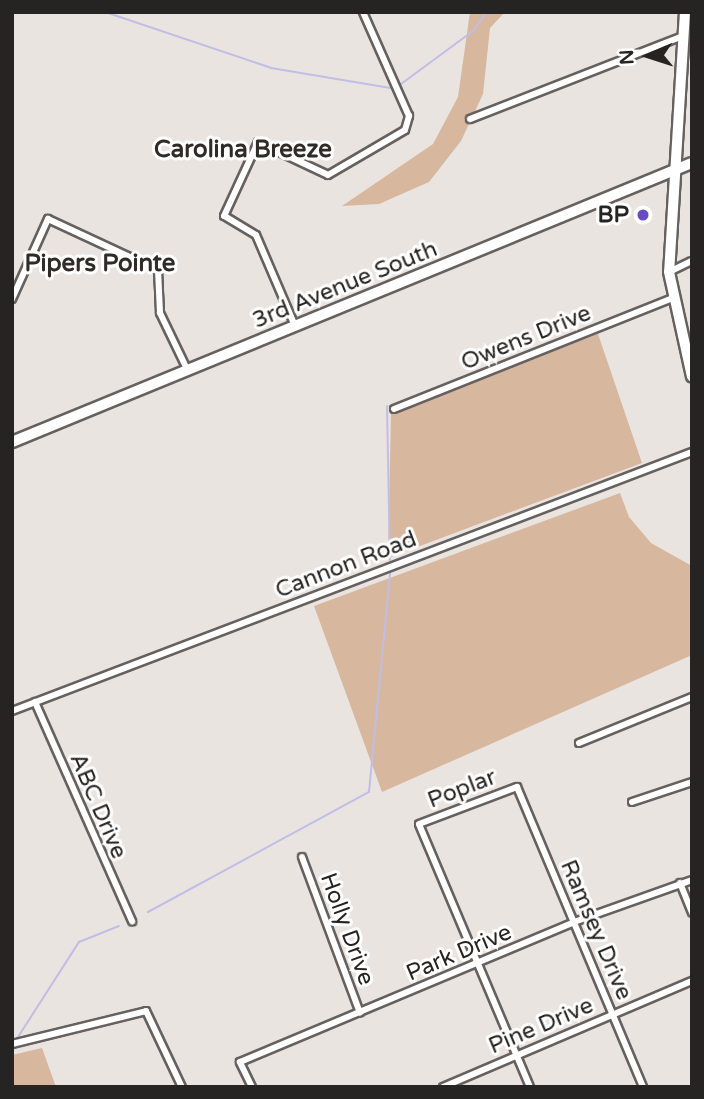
<!DOCTYPE html>
<html>
<head>
<meta charset="utf-8">
<style>
	body { margin:0 }
	#map { position:relative; width:704px; height:1099px; overflow:hidden; background:#eae4e0; font-family:"Varela Round",sans-serif }
	div>[style] { position:absolute }
	.green>* { inset:0; background:#d7b79e }
	.stream>* { height:2px; margin:-1px; padding:0 1px; transform-origin:1px; border-radius:1px; background:#c1bee6 }
	.roads { filter:drop-shadow(2px 0 #66615e) drop-shadow(-2px 0 #66615e) drop-shadow(0 2px #66615e) drop-shadow(0 -2px #66615e) }
	.street>* { height:6px; margin:-3px; padding:0 3px; transform-origin:3px; border-radius:3px; background:#fff }
	.secondary>* { height:10px; margin:-5px; padding:0 5px; transform-origin:5px; border-radius:5px; background:#fff }
	.dots>* { width:19px; height:19px; translate:-50% -50%; box-sizing:border-box; border:4px solid #fff; border-radius:50% }
	span { translate:-50% -50%; white-space:nowrap; text-align:center; line-height:1.15; -webkit-text-stroke:6px #fff; paint-order:stroke }
	.poi-label { font-size:23px; color:#262422; font-weight:700 }
	.right { translate:-100% -50%; text-align:right }
	.street-label { font-size:23px; color:#262422 }
	.neighbourhood-label { font-size:24px; color:#2f2b27; font-weight:700 }
	.frame { position:absolute; inset:0; border:14px solid #262422; pointer-events:none }
	.north { position:absolute; left:613px; top:21px; width:70px; height:70px; -webkit-text-stroke:5px #fff; paint-order:stroke; rotate:267deg; font-size:19px; font-weight:700; line-height:28px; text-align:center; color:#262422 }
	.north::after { content:''; display:block; margin:auto; width:24px; height:32px; background:#262422; clip-path:polygon(50% 0,100% 100%,50% 72%,0 100%) }
</style>
</head>
<body>
<div id="map">
	<div class="green">
		<div style="clip-path:polygon(470px 12px,505px 12px,490px 28px,483px 94px,461px 141px,429px 182px,379px 204px,342px 206px,433px 144px,458px 97px)"></div>
		<div style="clip-path:polygon(598px 334px,642px 463px,388px 558px,391px 412px)"></div>
		<div style="clip-path:polygon(620px 493px,629px 517px,651px 543px,692px 566px,692px 655px,382px 792px,314px 606px)"></div>
		<div style="clip-path:polygon(42px 1048px,56px 1087px,12px 1087px,12px 1055px)"></div>
	</div>
	<div class="stream">
		<div style="left:105px;top:12px;width:175px;rotate:18.6deg"></div>
		<div style="left:271px;top:68px;width:121px;rotate:9.5deg"></div>
		<div style="left:401px;top:84px;width:89px;rotate:-36.4deg"></div>
		<div style="left:473px;top:31px;width:24px;rotate:-54deg"></div>
		<div style="left:387px;top:406px;width:154px;rotate:88.9deg"></div>
		<div style="left:148px;top:912px;width:251px;rotate:-28.5deg"></div>
		<div style="left:369px;top:792px;width:220px;rotate:-84.5deg"></div>
		<div style="left:18px;top:1037px;width:113px;rotate:-57.3deg"></div>
		<div style="left:79px;top:942px;width:43px;rotate:-21.8deg"></div>
	</div>
	<div class="roads">
		<div class="street">
			<div style="left:470px;top:119px;width:229px;rotate:-21.3deg"></div>
			<div style="left:669px;top:272px;width:25px;rotate:-26deg"></div>
			<div style="left:12px;top:299px;width:88px;rotate:-65.8deg"></div>
			<div style="left:48px;top:219px;width:121px;rotate:24.9deg"></div>
			<div style="left:158px;top:270px;width:43px;rotate:87.3deg"></div>
			<div style="left:160px;top:313px;width:62px;rotate:64.3deg"></div>
			<div style="left:295px;top:326px;width:99px;rotate:-113.2deg"></div>
			<div style="left:256px;top:235px;width:37px;rotate:-149deg"></div>
			<div style="left:224px;top:216px;width:81px;rotate:-65.3deg"></div>
			<div style="left:258px;top:142px;width:77px;rotate:25.2deg"></div>
			<div style="left:328px;top:175px;width:89px;rotate:-30.3deg"></div>
			<div style="left:405px;top:130px;width:15px;rotate:-74deg"></div>
			<div style="left:409px;top:116px;width:114px;rotate:-113.9deg"></div>
			<div style="left:394px;top:409px;width:298px;rotate:-21.7deg"></div>
			<div style="left:35px;top:702px;width:240px;rotate:66.1deg"></div>
			<div style="left:12px;top:711px;width:728px;rotate:-20.85deg"></div>
			<div style="left:579px;top:743px;width:122px;rotate:-22.2deg"></div>
			<div style="left:632px;top:802px;width:63px;rotate:-18.4deg"></div>
			<div style="left:302px;top:857px;width:166px;rotate:69.6deg"></div>
			<div style="left:680px;top:883px;width:32px;rotate:68deg"></div>
			<div style="left:12px;top:1044px;width:138px;rotate:-13.8deg"></div>
			<div style="left:146px;top:1011px;width:84px;rotate:64.7deg"></div>
			<div style="left:252px;top:1087px;width:28px;rotate:-116deg"></div>
			<div style="left:240px;top:1062px;width:362px;rotate:-22.7deg"></div>
			<div style="left:574px;top:922px;width:125px;rotate:-19.6deg"></div>
			<div style="left:443px;top:1087px;width:271px;rotate:-23.1deg"></div>
			<div style="left:530px;top:1087px;width:285px;rotate:-112.9deg"></div>
			<div style="left:419px;top:824px;width:105px;rotate:-20.7deg"></div>
			<div style="left:517px;top:787px;width:325px;rotate:67.2deg"></div>
		</div>
		<div class="secondary">
			<div style="left:685px;top:12px;width:260px;rotate:93.5deg"></div>
			<div style="left:669px;top:272px;width:107px;rotate:77.6deg"></div>
			<div style="left:12px;top:442px;width:735px;rotate:-22.31deg"></div>
		</div>
	</div>
	<div class="dots">
		<div style="left:643px;top:215px;background:#654bc4"></div>
	</div>
	<div class="poi-label">
		<span class="right" style="left:629px;top:215px">BP</span>
	</div>
	<div class="street-label">
		<span style="left:345px;top:285px;rotate:-22deg">3rd Avenue South</span>
		<span style="left:526px;top:338px;rotate:-22deg">Owens Drive</span>
		<span style="left:346px;top:565px;rotate:-21deg">Cannon Road</span>
		<span style="left:462px;top:789px;rotate:-21deg">Poplar</span>
		<span style="left:98px;top:806px;rotate:67deg">ABC Drive</span>
		<span style="left:347px;top:929px;rotate:70deg">Holly Drive</span>
		<span style="left:596px;top:930px;rotate:67deg">Ramsey Drive</span>
		<span style="left:459px;top:953px;rotate:-23deg">Park Drive</span>
		<span style="left:541px;top:1026px;rotate:-23deg">Pine Drive</span>
	</div>
	<div class="neighbourhood-label">
		<span style="left:243px;top:150px">Carolina Breeze</span>
		<span style="left:100px;top:264px">Pipers Pointe</span>
	</div>
	<div class="frame"></div>
	<div class="north">N</div>
</div>
</body>
</html>
